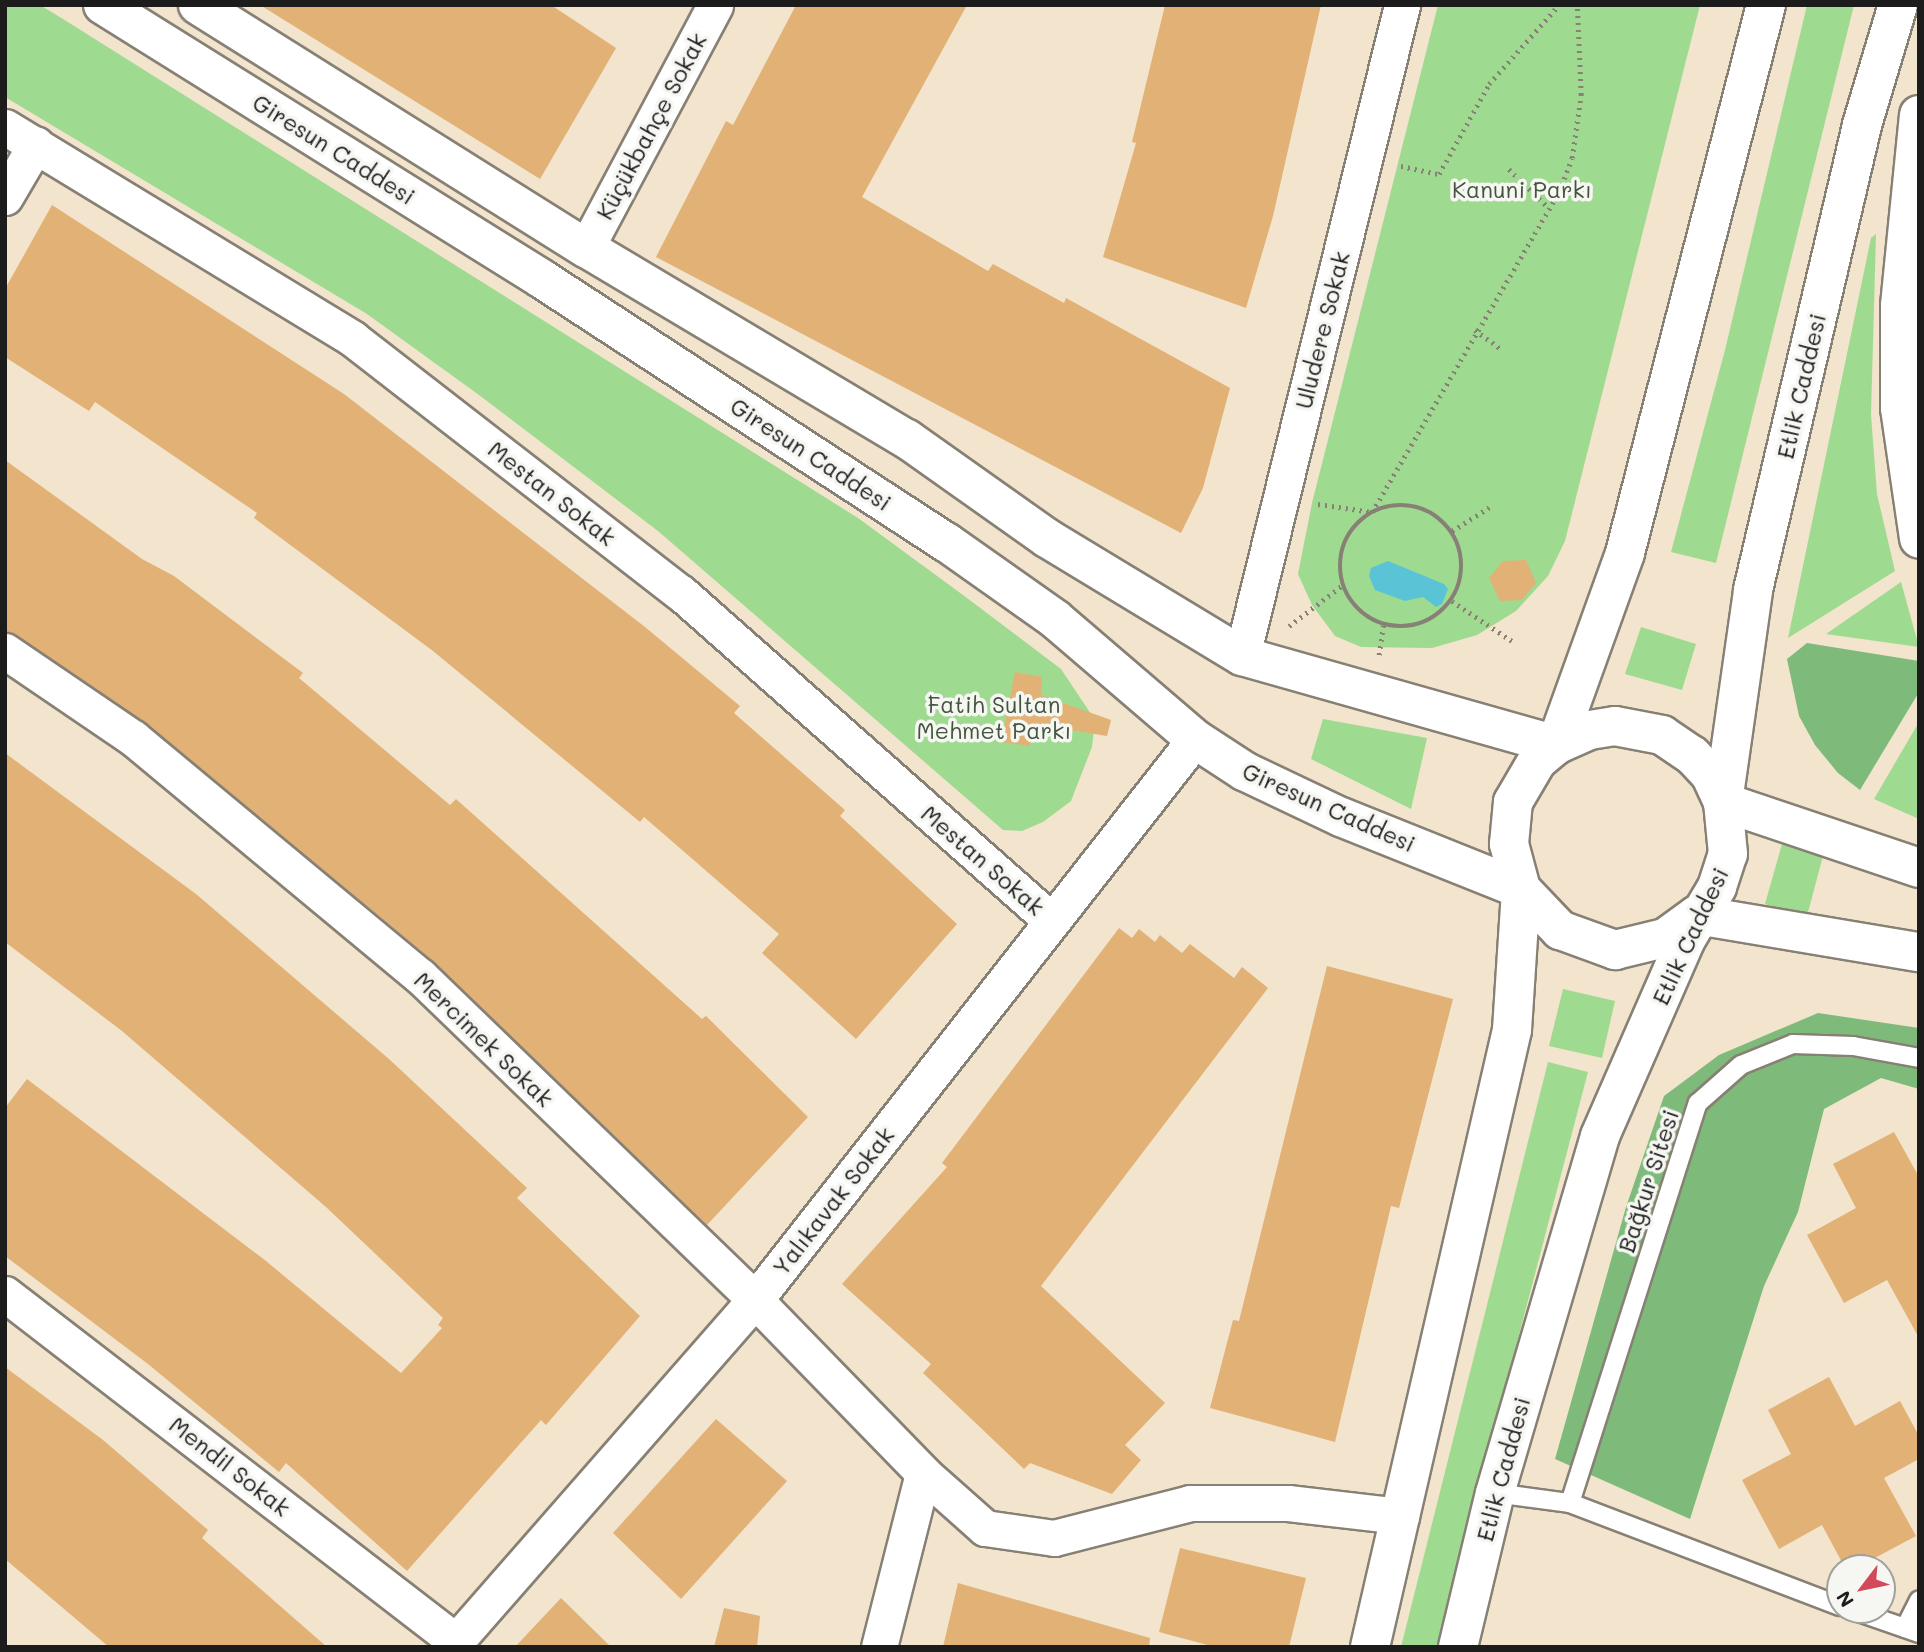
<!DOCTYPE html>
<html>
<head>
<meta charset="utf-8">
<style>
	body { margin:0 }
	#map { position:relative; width:1924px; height:1652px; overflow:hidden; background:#f2e4cd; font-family:Mali,sans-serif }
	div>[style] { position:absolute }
	.green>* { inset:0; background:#9edb90 }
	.forest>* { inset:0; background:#7ebb7a }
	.water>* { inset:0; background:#5ac4d6 }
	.building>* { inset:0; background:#e2b176 }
	.path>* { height:4.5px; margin-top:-2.25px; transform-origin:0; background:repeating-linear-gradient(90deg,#878074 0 2px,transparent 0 7px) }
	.path>.ring { margin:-2.25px; padding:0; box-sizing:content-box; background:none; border:4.5px solid #878074; border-radius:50% }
	.roads { filter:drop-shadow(2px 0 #878074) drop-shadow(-2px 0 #878074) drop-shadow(0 2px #878074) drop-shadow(0 -2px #878074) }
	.lane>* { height:18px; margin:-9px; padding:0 9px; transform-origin:9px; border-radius:9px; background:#fff }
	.street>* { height:35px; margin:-17.5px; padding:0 17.5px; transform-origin:17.5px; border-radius:17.5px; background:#fff }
	.secondary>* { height:38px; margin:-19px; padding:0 19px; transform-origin:19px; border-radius:19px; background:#fff }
	.primary>* { height:38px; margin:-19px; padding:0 19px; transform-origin:19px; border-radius:19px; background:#fff }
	span { translate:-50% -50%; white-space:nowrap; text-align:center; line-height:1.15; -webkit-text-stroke:7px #f6f6f2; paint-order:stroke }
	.street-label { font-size:23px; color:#1c1c1c }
	.park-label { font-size:23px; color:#43553f }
	.frame { position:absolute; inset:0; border:7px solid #1c1c1c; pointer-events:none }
	.north { position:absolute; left:1826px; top:1554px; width:70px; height:70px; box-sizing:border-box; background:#f6f6f2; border:2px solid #9f9f9c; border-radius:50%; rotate:238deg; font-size:19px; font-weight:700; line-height:28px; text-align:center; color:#1c1c1c }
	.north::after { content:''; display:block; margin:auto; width:24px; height:32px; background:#d1495b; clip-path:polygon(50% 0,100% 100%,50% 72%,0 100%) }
</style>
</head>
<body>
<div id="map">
	<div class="green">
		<div style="clip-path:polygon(5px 5px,40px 5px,63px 19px,858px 518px,963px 595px,1061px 669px,1095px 720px,1092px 747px,1071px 801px,1043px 822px,1022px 831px,1003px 830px,658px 531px,479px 395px,367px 314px,5px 97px)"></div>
		<div style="clip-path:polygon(1438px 5px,1700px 5px,1565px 541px,1548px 576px,1516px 611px,1477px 635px,1432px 648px,1361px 647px,1335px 636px,1312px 605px,1298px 574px,1312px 503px)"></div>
		<div style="clip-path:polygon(1807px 5px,1854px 5px,1716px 563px,1671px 552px,1725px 350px)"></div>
		<div style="clip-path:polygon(1876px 234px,1871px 415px,1877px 494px,1895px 571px,1788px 638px,1871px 238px)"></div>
		<div style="clip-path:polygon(1901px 582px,1919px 647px,1826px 634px)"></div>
		<div style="clip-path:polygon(1641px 627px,1696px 644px,1682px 690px,1625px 674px)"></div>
		<div style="clip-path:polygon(1323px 719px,1427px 738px,1411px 809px,1311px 759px)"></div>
		<div style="clip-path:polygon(1919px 722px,1919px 819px,1874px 799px)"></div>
		<div style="clip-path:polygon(1782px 844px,1823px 856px,1807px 916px,1765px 904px)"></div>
		<div style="clip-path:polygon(1563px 989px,1615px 1001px,1602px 1058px,1549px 1046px)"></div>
		<div style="clip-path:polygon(1548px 1062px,1588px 1072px,1437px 1647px,1401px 1647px)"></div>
	</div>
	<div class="forest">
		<div style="clip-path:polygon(1807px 643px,1919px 661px,1919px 692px,1860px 790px,1838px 773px,1815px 745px,1799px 716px,1787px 659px)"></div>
		<div style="clip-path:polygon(1818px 1013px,1919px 1028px,1919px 1089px,1881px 1078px,1824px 1109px,1798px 1212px,1764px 1286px,1690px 1519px,1555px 1459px,1626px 1207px,1664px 1096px,1719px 1055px)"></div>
	</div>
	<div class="water">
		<div style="clip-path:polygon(1388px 561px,1444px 584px,1448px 589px,1442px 604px,1436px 607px,1423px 597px,1405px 601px,1375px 590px,1369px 576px,1371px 568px)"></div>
	</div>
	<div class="building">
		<div style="clip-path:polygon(260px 5px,551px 5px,616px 48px,540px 179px)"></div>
		<div style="clip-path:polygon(796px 5px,967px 5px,862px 197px,988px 271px,993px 264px,1064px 303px,1066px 298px,1230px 388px,1203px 488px,1181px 533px,656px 257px,726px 121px,733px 125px)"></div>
		<div style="clip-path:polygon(1165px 5px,1321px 5px,1273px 216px,1246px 308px,1103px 257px,1136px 143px,1132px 142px)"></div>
		<div style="clip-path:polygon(52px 205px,344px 394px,645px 627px,740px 706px,734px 713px,845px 810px,840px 816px,957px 924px,856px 1039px,762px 953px,779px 934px,644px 817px,640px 822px,433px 651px,254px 518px,257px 513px,95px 402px,89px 411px,5px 357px,5px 289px)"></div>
		<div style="clip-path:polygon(5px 460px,142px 559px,174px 576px,303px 673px,299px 678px,450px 805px,456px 799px,702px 1019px,706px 1016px,808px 1117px,707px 1225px,433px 961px,146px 723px,5px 631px)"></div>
		<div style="clip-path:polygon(1526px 560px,1536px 583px,1522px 600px,1500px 601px,1489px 578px,1503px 561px)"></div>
		<div style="clip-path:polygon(1015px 672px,1042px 677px,1041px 695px,1111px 720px,1107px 736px,1034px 724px,1030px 746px,1001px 742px)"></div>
		<div style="clip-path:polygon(5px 753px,196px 894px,389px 1059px,527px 1188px,517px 1198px,640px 1316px,546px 1425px,541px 1420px,407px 1571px,286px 1463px,279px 1472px,148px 1364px,5px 1256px,5px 1108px,27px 1079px,266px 1261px,401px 1373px,442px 1328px,438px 1325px,443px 1318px,326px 1207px,122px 1031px,5px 942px)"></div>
		<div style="clip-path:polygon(1119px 928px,1132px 938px,1139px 929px,1155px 942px,1160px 935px,1182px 953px,1190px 944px,1234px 978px,1242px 967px,1268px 988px,1041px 1286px,1165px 1403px,1125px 1445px,1141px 1460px,1112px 1494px,1030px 1463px,1024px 1469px,923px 1373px,931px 1364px,842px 1284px,947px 1167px,942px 1163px)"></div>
		<div style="clip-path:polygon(1327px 966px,1453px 999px,1399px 1208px,1391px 1206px,1335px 1442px,1210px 1408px,1233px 1320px,1239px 1321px)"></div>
		<div style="clip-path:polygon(1894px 1132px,1919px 1177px,1919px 1338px,1887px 1280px,1844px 1303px,1807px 1235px,1856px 1208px,1833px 1164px)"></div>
		<div style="clip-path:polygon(5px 1367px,103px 1440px,208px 1530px,202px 1538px,327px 1647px,109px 1647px,5px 1559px)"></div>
		<div style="clip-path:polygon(1829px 1377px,1855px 1426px,1900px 1401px,1919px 1436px,1919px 1459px,1884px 1478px,1916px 1536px,1856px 1568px,1845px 1568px,1822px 1525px,1779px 1549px,1742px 1480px,1791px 1454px,1768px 1410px)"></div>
		<div style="clip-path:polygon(716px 1419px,787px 1481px,681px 1599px,613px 1533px)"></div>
		<div style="clip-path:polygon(1180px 1548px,1306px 1578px,1289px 1647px,1215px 1647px,1159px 1632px)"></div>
		<div style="clip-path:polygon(958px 1583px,1150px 1638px,1149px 1647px,943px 1647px)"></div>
		<div style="clip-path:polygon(561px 1598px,611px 1647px,515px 1647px)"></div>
		<div style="clip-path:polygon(724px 1608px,760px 1616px,757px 1647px,714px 1647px)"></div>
	</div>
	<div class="path">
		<div style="left:1401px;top:166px;width:39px;rotate:12deg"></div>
		<div style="left:1439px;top:174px;width:103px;rotate:-60.9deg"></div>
		<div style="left:1489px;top:84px;width:106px;rotate:-48.5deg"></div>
		<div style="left:1509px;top:169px;width:56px;rotate:44.3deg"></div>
		<div style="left:1475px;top:330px;width:31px;rotate:36deg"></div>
		<div style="left:1318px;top:504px;width:55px;rotate:8.4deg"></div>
		<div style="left:1372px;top:512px;width:371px;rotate:-59.7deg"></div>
		<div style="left:1559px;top:192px;width:36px;rotate:-69deg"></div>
		<div style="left:1572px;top:158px;width:64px;rotate:-81.9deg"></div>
		<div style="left:1581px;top:95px;width:90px;rotate:-92.5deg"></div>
		<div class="ring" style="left:1340px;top:505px;width:117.5px;height:117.5px"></div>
		<div style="left:1452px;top:531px;width:45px;rotate:-32.3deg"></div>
		<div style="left:1452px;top:601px;width:72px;rotate:33.7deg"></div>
		<div style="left:1289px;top:626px;width:68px;rotate:-37.2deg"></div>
		<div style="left:1379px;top:655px;width:30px;rotate:-82deg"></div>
	</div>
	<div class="roads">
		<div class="lane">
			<div style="left:1495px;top:1493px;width:76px;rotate:7.6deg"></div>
			<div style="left:1570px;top:1503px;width:289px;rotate:20.9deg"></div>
			<div style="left:1570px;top:1503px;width:420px;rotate:-72.3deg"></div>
			<div style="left:1698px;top:1103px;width:57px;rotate:-41.5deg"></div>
			<div style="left:1741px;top:1065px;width:56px;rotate:-22deg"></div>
			<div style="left:1793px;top:1044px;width:60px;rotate:1.9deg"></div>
			<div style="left:1853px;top:1046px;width:67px;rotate:10.3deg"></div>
			<div style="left:1853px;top:1610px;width:70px;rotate:19.2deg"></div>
			<div style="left:1905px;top:1628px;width:31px;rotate:-63deg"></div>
		</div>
		<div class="street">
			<div style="left:5px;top:127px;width:407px;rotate:31.3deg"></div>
			<div style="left:353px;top:339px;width:415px;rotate:37.8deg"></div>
			<div style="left:681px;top:593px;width:495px;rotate:41.5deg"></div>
			<div style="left:5px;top:197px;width:61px;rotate:-59.7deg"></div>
			<div style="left:586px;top:248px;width:275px;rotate:-62deg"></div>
			<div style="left:5px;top:651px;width:155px;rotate:34.2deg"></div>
			<div style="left:133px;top:738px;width:373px;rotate:39.7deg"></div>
			<div style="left:420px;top:976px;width:466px;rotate:44deg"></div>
			<div style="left:755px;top:1300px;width:241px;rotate:45.8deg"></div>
			<div style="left:1242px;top:656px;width:670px;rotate:-76.19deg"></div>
			<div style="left:5px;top:1294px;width:567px;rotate:37.62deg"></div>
			<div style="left:451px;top:1647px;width:461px;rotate:-48.8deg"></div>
			<div style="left:755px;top:1300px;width:713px;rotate:-51.89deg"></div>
			<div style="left:879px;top:1647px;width:179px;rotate:-75.8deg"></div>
			<div style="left:923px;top:1473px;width:83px;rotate:41.6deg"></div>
			<div style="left:985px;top:1528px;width:70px;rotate:8.2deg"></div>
			<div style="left:1054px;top:1538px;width:140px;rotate:-14.4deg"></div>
			<div style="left:1190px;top:1503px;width:98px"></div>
			<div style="left:1288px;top:1503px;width:114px;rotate:6.6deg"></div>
		</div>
		<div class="secondary">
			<div style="left:103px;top:5px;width:517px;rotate:31.97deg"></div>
			<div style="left:542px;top:279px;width:482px;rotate:33.1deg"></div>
			<div style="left:946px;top:542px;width:133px;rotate:35.2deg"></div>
			<div style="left:1055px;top:619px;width:184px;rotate:40.6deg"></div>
			<div style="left:1195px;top:739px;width:59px;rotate:33.1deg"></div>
			<div style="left:1244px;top:771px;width:107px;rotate:25.4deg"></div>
			<div style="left:1341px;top:817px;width:194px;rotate:21.8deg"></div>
			<div style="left:198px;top:5px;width:458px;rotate:32.1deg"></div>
			<div style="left:586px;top:248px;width:374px;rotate:30.8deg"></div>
			<div style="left:907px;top:439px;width:171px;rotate:35.3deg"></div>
			<div style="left:1047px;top:538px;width:228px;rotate:31.2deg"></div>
			<div style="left:1242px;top:656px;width:326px;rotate:15.8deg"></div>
			<div style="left:1919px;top:115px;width:192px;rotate:95.7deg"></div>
			<div style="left:1900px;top:306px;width:102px;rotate:90deg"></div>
			<div style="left:1900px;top:408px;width:132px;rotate:81.7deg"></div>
			<div style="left:1723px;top:802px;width:207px;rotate:18.6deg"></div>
			<div style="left:1697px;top:915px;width:225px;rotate:9.5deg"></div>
		</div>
		<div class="primary">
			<div style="left:1556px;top:745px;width:37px;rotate:-24deg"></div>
			<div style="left:1590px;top:730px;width:25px;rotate:-9deg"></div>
			<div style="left:1615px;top:726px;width:48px;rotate:10.8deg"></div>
			<div style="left:1662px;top:735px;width:36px;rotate:34deg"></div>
			<div style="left:1692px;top:755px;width:26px;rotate:47deg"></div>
			<div style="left:1710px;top:774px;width:31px;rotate:65deg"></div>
			<div style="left:1521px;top:889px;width:57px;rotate:46.4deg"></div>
			<div style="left:1560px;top:930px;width:59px;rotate:20deg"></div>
			<div style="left:1615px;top:950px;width:51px;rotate:-13.5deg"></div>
			<div style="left:1665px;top:938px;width:39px;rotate:-36deg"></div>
			<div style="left:1370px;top:1647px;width:633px;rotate:-77.04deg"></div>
			<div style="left:1512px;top:1030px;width:141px;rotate:-86.3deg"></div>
			<div style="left:1521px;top:889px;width:47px;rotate:-104.9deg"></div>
			<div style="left:1509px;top:844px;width:42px;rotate:-84.6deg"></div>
			<div style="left:1513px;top:802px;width:48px;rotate:-59.7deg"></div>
			<div style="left:1537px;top:761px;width:25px;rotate:-40deg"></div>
			<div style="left:1556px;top:745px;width:204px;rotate:-70.2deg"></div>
			<div style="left:1625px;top:553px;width:566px;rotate:-75.57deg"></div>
			<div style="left:1458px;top:1647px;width:158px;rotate:-76.5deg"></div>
			<div style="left:1495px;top:1493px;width:372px;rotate:-73.6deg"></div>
			<div style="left:1600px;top:1136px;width:213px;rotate:-66.4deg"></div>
			<div style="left:1685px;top:941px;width:63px;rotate:-59.3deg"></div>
			<div style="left:1717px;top:887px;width:35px;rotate:-72deg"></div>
			<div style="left:1728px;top:854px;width:52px;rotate:-95.5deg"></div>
			<div style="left:1723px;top:802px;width:214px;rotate:-81.9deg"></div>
			<div style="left:1753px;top:590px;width:478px;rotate:-76.8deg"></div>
			<div style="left:1862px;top:125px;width:125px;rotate:-73.3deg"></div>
		</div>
	</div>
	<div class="street-label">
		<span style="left:651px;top:126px;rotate:-62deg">Küçükbahçe Sokak</span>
		<span style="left:334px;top:149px;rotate:32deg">Giresun Caddesi</span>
		<span style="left:1322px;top:330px;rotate:-76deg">Uludere Sokak</span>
		<span style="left:1801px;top:386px;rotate:-77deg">Etlik Caddesi</span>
		<span style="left:811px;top:454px;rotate:33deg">Giresun Caddesi</span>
		<span style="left:552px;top:493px;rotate:38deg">Mestan Sokak</span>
		<span style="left:1329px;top:807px;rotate:24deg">Giresun Caddesi</span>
		<span style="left:983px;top:860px;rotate:41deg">Mestan Sokak</span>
		<span style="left:1690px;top:936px;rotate:-65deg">Etlik Caddesi</span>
		<span style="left:484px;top:1039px;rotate:44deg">Mercimek Sokak</span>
		<span style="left:1648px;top:1181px;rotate:-72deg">Bağkur Sitesi</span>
		<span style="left:833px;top:1201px;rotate:-52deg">Yalıkavak Sokak</span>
		<span style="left:230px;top:1466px;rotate:38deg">Mendil Sokak</span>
		<span style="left:1503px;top:1469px;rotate:-75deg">Etlik Caddesi</span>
	</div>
	<div class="park-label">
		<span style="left:1522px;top:189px">Kanuni Parkı</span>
		<span style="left:994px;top:717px">Fatih Sultan<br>Mehmet Parkı</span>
	</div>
	<div class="frame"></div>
	<div class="north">N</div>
</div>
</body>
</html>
